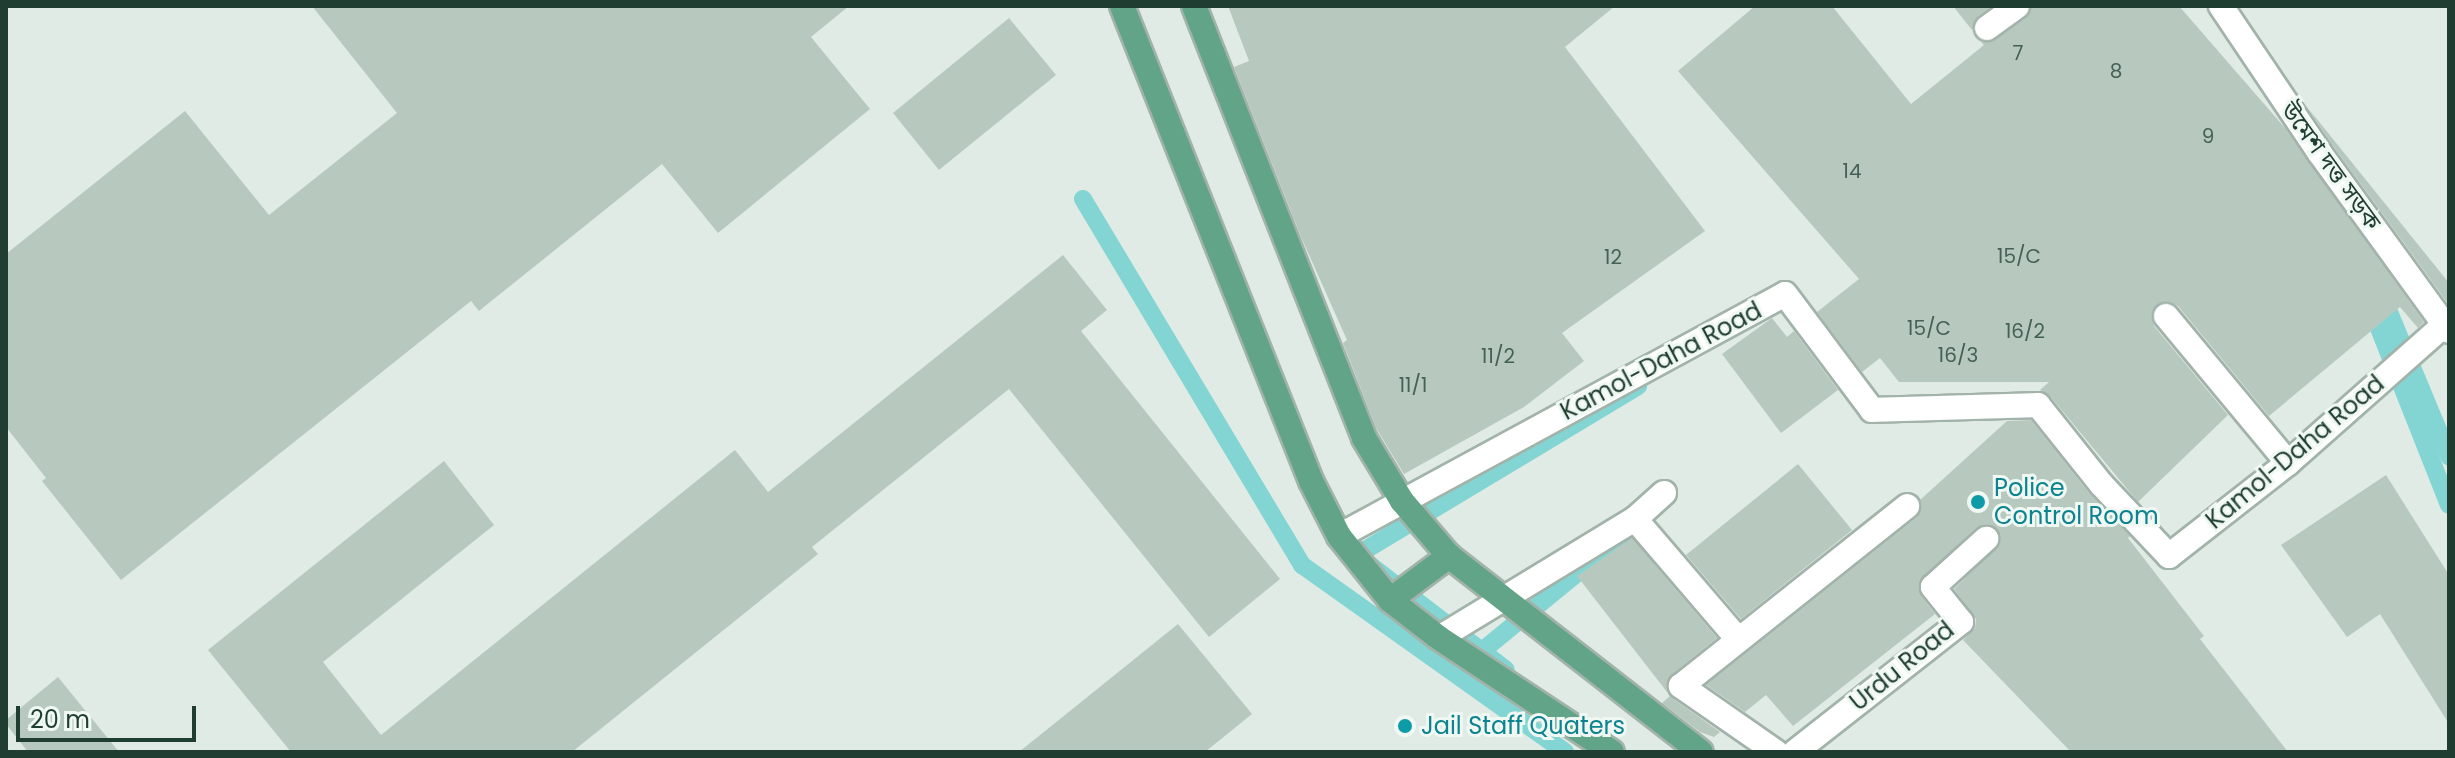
<!DOCTYPE html>
<html>
<head>
<meta charset="utf-8">
<style>
	body { margin:0 }
	#map { position:relative; width:2455px; height:758px; overflow:hidden; background:#dfebe4; font-family:Poppins,"Noto Sans Bengali",sans-serif }
	div>[style] { position:absolute }
	.stream>* { height:18px; margin:-9px; padding:0 9px; transform-origin:9px; border-radius:9px; background:#83d5d4 }
	.building>* { inset:0; background:#b7c9bf }
	.roads { filter:drop-shadow(2px 0 #a2b3aa) drop-shadow(-2px 0 #a2b3aa) drop-shadow(0 2px #a2b3aa) drop-shadow(0 -2px #a2b3aa) }
	.minor>* { height:24px; margin:-12px; padding:0 12px; transform-origin:12px; border-radius:12px; background:#fff }
	.major>* { height:24px; margin:-12px; padding:0 12px; transform-origin:12px; border-radius:12px; background:#61a488 }
	.dots>* { width:22px; height:22px; translate:-50% -50%; box-sizing:border-box; border:4px solid #f0f8f3; border-radius:50% }
	span { translate:-50% -50%; white-space:nowrap; text-align:center; line-height:1.15; -webkit-text-stroke:6px #f0f8f3; paint-order:stroke }
	.number-label { font-size:20px; color:#456054 }
	.number-label span { -webkit-text-stroke-width:0 }
	.street-label { font-size:24px; color:#1f3d30 }
	.culture-label { font-size:24px; color:#0d838f }
	.left { translate:0 -50%; text-align:left }
	.frame { position:absolute; inset:0; border:8px solid #1f3d30; pointer-events:none }
	.scale { position:absolute; left:16px; top:706px; width:180px; height:36px; box-sizing:border-box; border:4px solid #1f3d30; border-top:0; padding-left:10px; font-size:24px; line-height:28px; white-space:nowrap; color:#1f3d30; -webkit-text-stroke:6px #f0f8f3; paint-order:stroke }
</style>
</head>
<body>
<div id="map">
	<div class="stream">
		<div style="left:1083px;top:199px;width:427px;rotate:59.1deg"></div>
		<div style="left:1302px;top:565px;width:323px;rotate:35.4deg"></div>
		<div style="left:2381px;top:293px;width:177px;rotate:67.4deg"></div>
		<div style="left:2369px;top:303px;width:217px;rotate:68.4deg"></div>
		<div style="left:1357px;top:555px;width:328px;rotate:-31deg"></div>
		<div style="left:1371px;top:566px;width:170px;rotate:37.6deg"></div>
		<div style="left:1482px;top:651px;width:185px;rotate:-39.3deg"></div>
		<div style="left:1625px;top:534px;width:32px;rotate:51deg"></div>
	</div>
	<div class="building">
		<div style="clip-path:polygon(312px 6px,849px 6px,811px 37px,870px 109px,718px 233px,662px 164px,479px 311px,471px 301px,121px 580px,42px 481px,46px 478px,6px 427px,6px 254px,185px 111px,269px 215px,397px 113px)"></div>
		<div style="clip-path:polygon(1228px 6px,1615px 6px,1565px 47px,1705px 231px,1562px 333px,1584px 361px,1524px 407px,1404px 474px,1376px 428px,1343px 343px,1347px 340px,1301px 237px,1234px 67px,1249px 61px)"></div>
		<div style="clip-path:polygon(1755px 6px,1832px 6px,1911px 104px,1984px 45px,1981px 42px,1995px 40px,2026px 18px,2032px 6px,2179px 6px,2285px 128px,2424px 322px,2418px 328px,2400px 307px,2269px 416px,2178px 306px,2170px 302px,2157px 304px,2152px 312px,2154px 326px,2228px 415px,2138px 502px,2050px 396px,2040px 390px,2049px 382px,1899px 382px,1880px 358px,1862px 372px,1817px 312px,1859px 279px,1678px 71px)"></div>
		<div style="clip-path:polygon(1953px 6px,1992px 6px,1978px 16px,1972px 30px)"></div>
		<div style="clip-path:polygon(1009px 18px,1056px 75px,939px 170px,893px 113px)"></div>
		<div style="clip-path:polygon(2308px 108px,2449px 283px,2449px 305px,2331px 143px)"></div>
		<div style="clip-path:polygon(1063px 255px,1107px 310px,1081px 331px,1280px 579px,1209px 637px,1009px 389px,812px 547px,818px 554px,572px 752px,291px 752px,208px 650px,444px 461px,494px 525px,323px 662px,381px 735px,735px 450px,768px 492px)"></div>
		<div style="clip-path:polygon(1772px 318px,1787px 337px,1794px 331px,1838px 390px,1781px 433px,1722px 354px)"></div>
		<div style="clip-path:polygon(2031px 420px,2089px 493px,2130px 536px,2128px 538px,2204px 636px,2200px 639px,2288px 752px,2071px 752px,1963px 640px,1975px 628px,1976px 619px,1954px 589px,2000px 544px,2000px 535px,1990px 525px,1976px 528px,1919px 581px,1921px 596px,1935px 614px,1793px 726px,1766px 695px,1745px 712px,1706px 685px,1916px 518px,1921px 511px,1920px 500px,2007px 421px)"></div>
		<div style="clip-path:polygon(1798px 464px,1852px 530px,1741px 619px,1686px 555px)"></div>
		<div style="clip-path:polygon(2386px 475px,2449px 575px,2449px 724px,2380px 614px,2347px 637px,2281px 545px)"></div>
		<div style="clip-path:polygon(1632px 538px,1717px 638px,1671px 675px,1667px 692px,1577px 576px)"></div>
		<div style="clip-path:polygon(1178px 624px,1252px 714px,1205px 752px,1019px 752px)"></div>
		<div style="clip-path:polygon(58px 677px,119px 752px,28px 752px,6px 724px,6px 720px)"></div>
		<div style="clip-path:polygon(1670px 696px,1672px 698px,1720px 732px,1714px 737px,1700px 732px,1662px 703px)"></div>
	</div>
	<div class="roads">
		<div class="minor">
			<div style="left:2221px;top:6px;width:176px;rotate:56.1deg"></div>
			<div style="left:2319px;top:152px;width:221px;rotate:54deg"></div>
			<div style="left:1987px;top:28px;width:37px;rotate:-36deg"></div>
			<div style="left:2166px;top:316px;width:191px;rotate:50.3deg"></div>
			<div style="left:1635px;top:519px;width:157px;rotate:49.4deg"></div>
			<div style="left:1339px;top:536px;width:507px;rotate:-28.48deg"></div>
			<div style="left:1785px;top:294px;width:145px;rotate:53.1deg"></div>
			<div style="left:1872px;top:410px;width:166px;rotate:-1.7deg"></div>
			<div style="left:2038px;top:405px;width:101px;rotate:51.4deg"></div>
			<div style="left:2101px;top:484px;width:99px;rotate:46.6deg"></div>
			<div style="left:2169px;top:556px;width:151px;rotate:-38deg"></div>
			<div style="left:2288px;top:463px;width:211px;rotate:-41.5deg"></div>
			<div style="left:1439px;top:638px;width:229px;rotate:-31.3deg"></div>
			<div style="left:1635px;top:519px;width:39px;rotate:-42deg"></div>
			<div style="left:1776px;top:752px;width:116px;rotate:-145.2deg"></div>
			<div style="left:1681px;top:686px;width:289px;rotate:-38.5deg"></div>
			<div style="left:1795px;top:752px;width:211px;rotate:-38.1deg"></div>
			<div style="left:1961px;top:622px;width:45px;rotate:-128.7deg"></div>
			<div style="left:1933px;top:587px;width:72px;rotate:-42.2deg"></div>
		</div>
		<div class="major">
			<div style="left:1122px;top:6px;width:511px;rotate:68.3deg"></div>
			<div style="left:1311px;top:481px;width:62px;rotate:63deg"></div>
			<div style="left:1339px;top:536px;width:82px;rotate:51.4deg"></div>
			<div style="left:1390px;top:600px;width:62px;rotate:37.8deg"></div>
			<div style="left:1439px;top:638px;width:207px;rotate:33.4deg"></div>
			<div style="left:1194px;top:6px;width:464px;rotate:68.5deg"></div>
			<div style="left:1364px;top:438px;width:74px;rotate:58.9deg"></div>
			<div style="left:1402px;top:501px;width:72px;rotate:49.5deg"></div>
			<div style="left:1449px;top:556px;width:319px;rotate:37.9deg"></div>
			<div style="left:1390px;top:600px;width:74px;rotate:-36.7deg"></div>
		</div>
	</div>
	<div class="dots">
		<div style="left:1978px;top:502px;background:#0f9aa8"></div>
		<div style="left:1405px;top:726px;background:#0f9aa8"></div>
	</div>
	<div class="number-label">
		<span style="left:2018px;top:53px">7</span>
		<span style="left:2116px;top:71px">8</span>
		<span style="left:2208px;top:136px">9</span>
		<span style="left:1852px;top:171px">14</span>
		<span style="left:2019px;top:256px">15/C</span>
		<span style="left:1613px;top:257px">12</span>
		<span style="left:1929px;top:328px">15/C</span>
		<span style="left:2025px;top:331px">16/2</span>
		<span style="left:1958px;top:355px">16/3</span>
		<span style="left:1498px;top:356px">11/2</span>
		<span style="left:1413px;top:385px">11/1</span>
	</div>
	<div class="street-label">
		<span style="left:2331px;top:166px;rotate:54deg">উমেশ দত্ত সড়ক</span>
		<span style="left:1661px;top:361px;rotate:-28deg">Kamol-Daha Road</span>
		<span style="left:2295px;top:452px;rotate:-40deg">Kamol-Daha Road</span>
		<span style="left:1902px;top:666px;rotate:-39deg">Urdu Road</span>
	</div>
	<div class="culture-label">
		<span class="left" style="left:1994px;top:502px">Police<br>Control Room</span>
		<span class="left" style="left:1421px;top:726px">Jail Staff Quaters</span>
	</div>
	<div class="frame"></div>
	<div class="scale">20 m</div>
</div>
</body>
</html>
